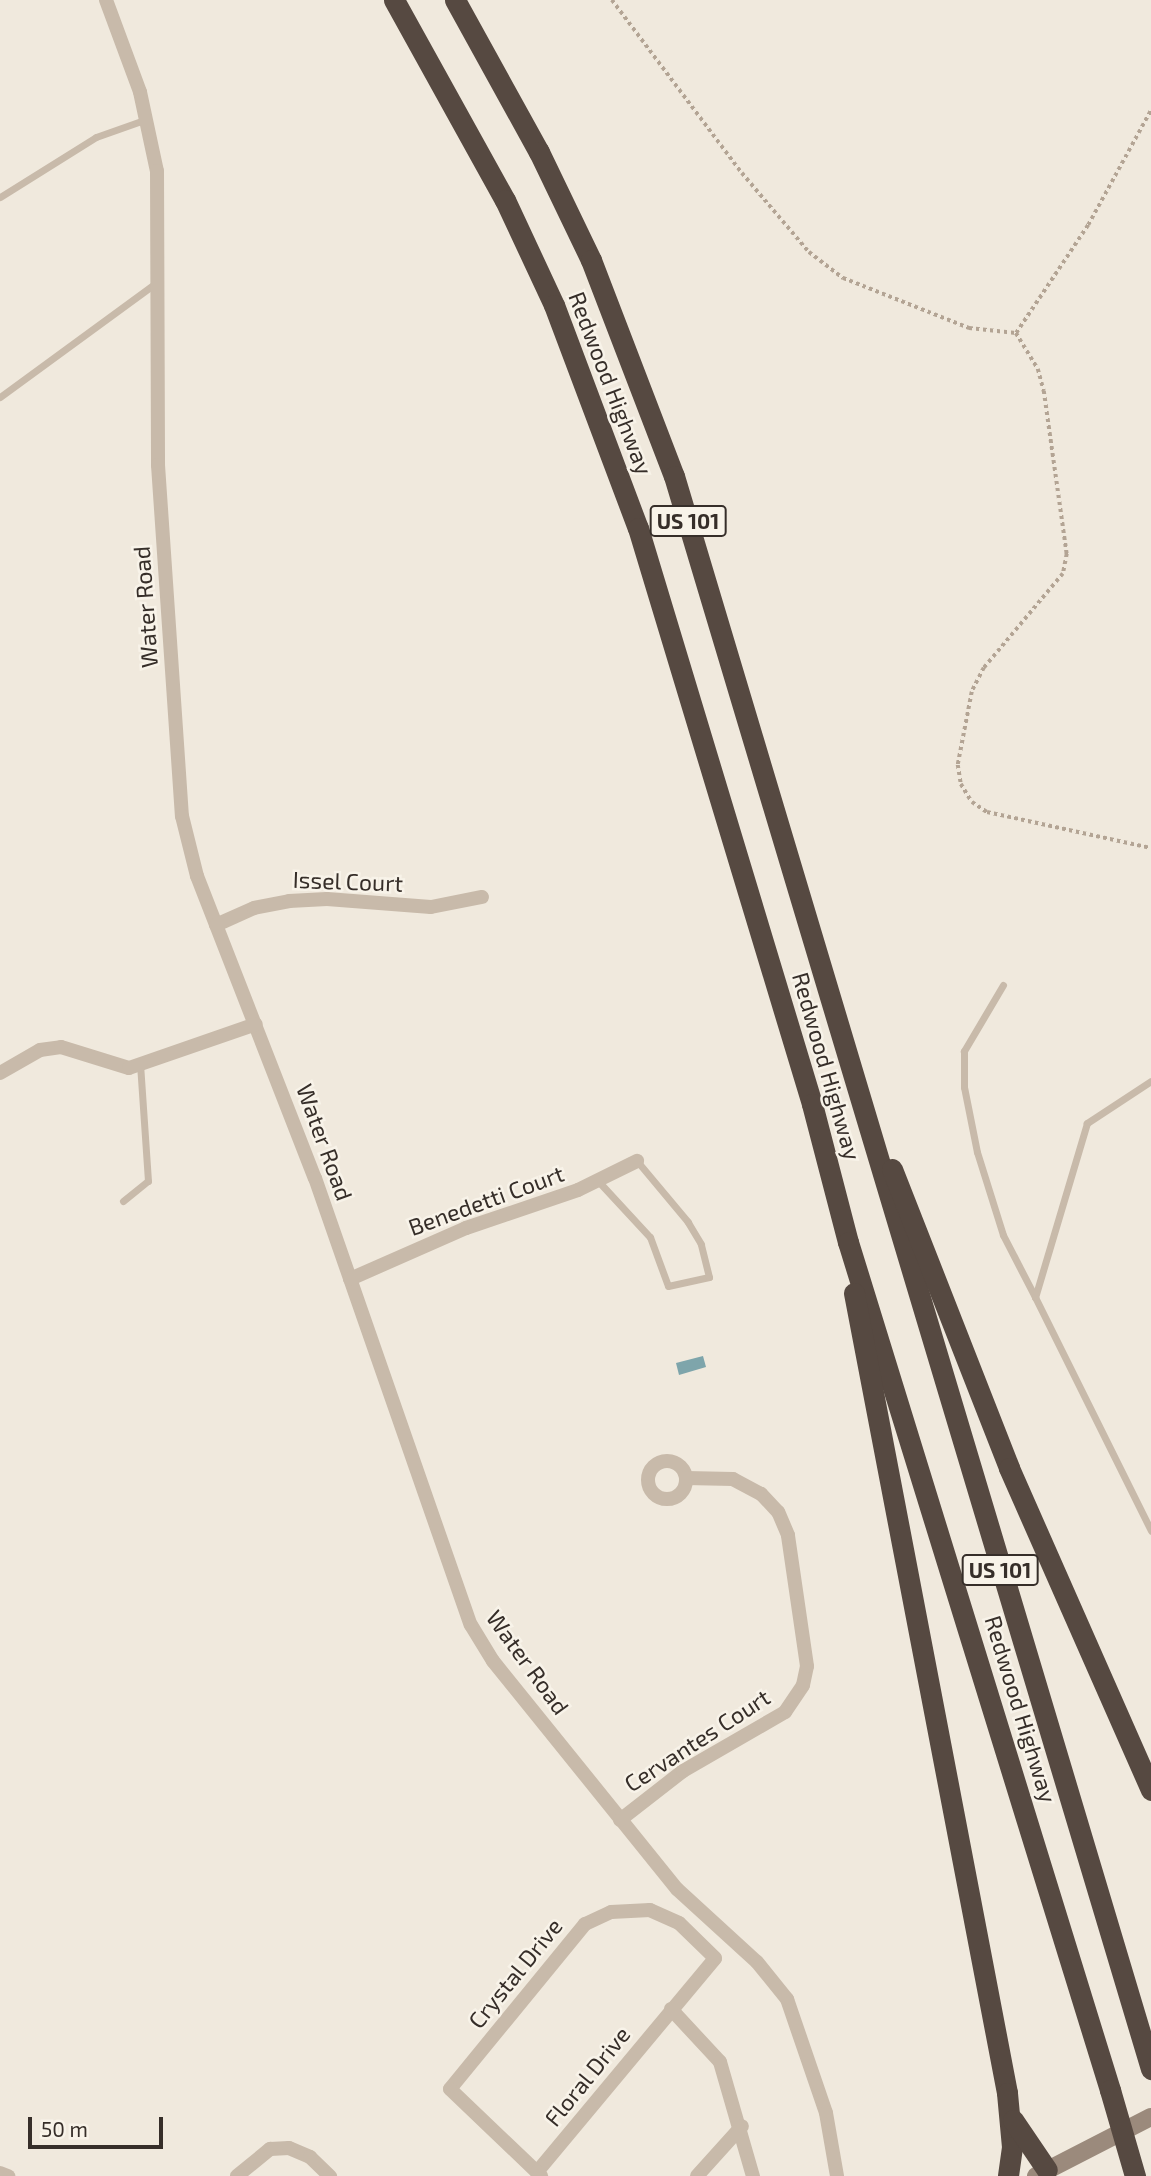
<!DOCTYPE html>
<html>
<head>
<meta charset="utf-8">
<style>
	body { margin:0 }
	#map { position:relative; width:1151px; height:2176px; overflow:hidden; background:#f0e9dd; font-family:"Exo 2",sans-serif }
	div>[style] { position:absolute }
	.water>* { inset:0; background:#7ea5ab }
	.path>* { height:3.5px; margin-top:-1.75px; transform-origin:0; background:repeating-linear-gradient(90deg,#b3a494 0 3.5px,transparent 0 7px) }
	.service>* { height:7px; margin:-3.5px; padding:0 3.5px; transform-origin:3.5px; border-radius:3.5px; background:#c8baaa }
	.minor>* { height:14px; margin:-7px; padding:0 7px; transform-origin:7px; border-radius:7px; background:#c8baaa }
	.minor>.ring { margin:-7px; padding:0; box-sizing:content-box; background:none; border:14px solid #c8baaa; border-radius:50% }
	.secondary>* { height:18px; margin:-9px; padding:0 9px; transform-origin:9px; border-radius:9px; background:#9b8a7c }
	.motorway>* { height:21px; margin:-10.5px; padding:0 10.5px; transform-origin:10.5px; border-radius:10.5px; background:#564941 }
	.motorway-bridge>* { height:21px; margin:-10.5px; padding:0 10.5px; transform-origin:10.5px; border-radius:10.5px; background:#564941 }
	span { translate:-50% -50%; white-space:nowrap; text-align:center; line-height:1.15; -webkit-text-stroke:5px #f8f3e9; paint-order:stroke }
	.shield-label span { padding:2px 5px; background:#f8f3e9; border:2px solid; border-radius:5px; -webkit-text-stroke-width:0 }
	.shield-label { font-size:21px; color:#362e29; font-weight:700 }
	.street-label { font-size:23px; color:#362e29 }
	.scale { position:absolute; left:28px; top:2117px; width:135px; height:32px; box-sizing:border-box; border:4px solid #362e29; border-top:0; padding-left:9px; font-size:21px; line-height:24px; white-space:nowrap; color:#362e29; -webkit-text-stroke:5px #f8f3e9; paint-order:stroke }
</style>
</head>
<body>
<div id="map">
	<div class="water">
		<div style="clip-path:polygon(703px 1356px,706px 1367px,679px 1375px,676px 1363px)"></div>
	</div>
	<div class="path">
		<div style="left:612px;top:0;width:216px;rotate:53.1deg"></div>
		<div style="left:742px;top:173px;width:104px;rotate:49.7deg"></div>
		<div style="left:809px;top:252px;width:43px;rotate:37.4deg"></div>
		<div style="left:843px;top:278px;width:136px;rotate:21.6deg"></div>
		<div style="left:969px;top:328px;width:47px;rotate:6.1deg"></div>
		<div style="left:1016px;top:333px;width:42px;rotate:58.6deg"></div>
		<div style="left:1038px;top:369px;width:23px;rotate:75deg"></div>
		<div style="left:1044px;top:391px;width:165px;rotate:82deg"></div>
		<div style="left:1067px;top:554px;width:20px;rotate:101deg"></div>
		<div style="left:1063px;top:574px;width:123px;rotate:130deg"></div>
		<div style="left:984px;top:668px;width:27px;rotate:117deg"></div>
		<div style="left:972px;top:692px;width:74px;rotate:100.9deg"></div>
		<div style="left:958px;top:765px;width:19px;rotate:81deg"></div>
		<div style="left:961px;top:784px;width:21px;rotate:59deg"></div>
		<div style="left:972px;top:802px;width:18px;rotate:34deg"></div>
		<div style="left:987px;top:812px;width:168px;rotate:12.4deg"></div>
		<div style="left:1016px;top:333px;width:130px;rotate:-56.3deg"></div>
		<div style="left:1088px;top:225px;width:131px;rotate:-61.3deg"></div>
	</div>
	<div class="service">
		<div style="left:0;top:197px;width:113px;rotate:-32deg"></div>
		<div style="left:96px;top:137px;width:54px;rotate:-19.4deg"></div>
		<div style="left:0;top:397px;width:195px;rotate:-36.2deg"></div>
		<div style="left:1003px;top:985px;width:77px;rotate:120.6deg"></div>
		<div style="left:964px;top:1051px;width:36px;rotate:90deg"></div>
		<div style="left:964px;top:1087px;width:66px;rotate:78.7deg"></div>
		<div style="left:977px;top:1152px;width:87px;rotate:72.6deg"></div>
		<div style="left:1003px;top:1235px;width:70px;rotate:62.7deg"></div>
		<div style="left:1151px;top:1081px;width:77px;rotate:146.7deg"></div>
		<div style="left:1087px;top:1123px;width:182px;rotate:106.6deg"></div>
		<div style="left:1035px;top:1297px;width:261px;rotate:63.6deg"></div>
		<div style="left:599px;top:1182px;width:75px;rotate:47.2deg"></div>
		<div style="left:650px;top:1237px;width:52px;rotate:69.8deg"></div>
		<div style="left:668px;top:1286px;width:42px;rotate:-12.4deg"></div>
		<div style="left:709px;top:1277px;width:34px;rotate:-104deg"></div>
		<div style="left:701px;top:1244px;width:26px;rotate:-121deg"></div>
		<div style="left:688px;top:1222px;width:80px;rotate:-129.9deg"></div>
		<div style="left:123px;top:1201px;width:32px;rotate:-39deg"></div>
		<div style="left:148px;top:1181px;width:116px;rotate:-93.9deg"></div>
	</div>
	<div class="minor">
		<div style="left:106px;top:0;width:98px;rotate:69.7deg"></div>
		<div style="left:140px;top:92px;width:81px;rotate:77.9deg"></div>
		<div style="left:157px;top:171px;width:294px;rotate:89.8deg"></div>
		<div style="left:158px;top:465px;width:352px;rotate:86.1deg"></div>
		<div style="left:182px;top:816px;width:62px;rotate:76deg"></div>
		<div style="left:197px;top:876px;width:324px;rotate:68.7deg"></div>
		<div style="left:315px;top:1178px;width:473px;rotate:70.8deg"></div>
		<div style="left:471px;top:1625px;width:42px;rotate:58.6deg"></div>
		<div style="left:493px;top:1661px;width:293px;rotate:51.1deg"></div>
		<div style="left:677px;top:1889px;width:108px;rotate:42.4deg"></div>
		<div style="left:757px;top:1962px;width:48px;rotate:51deg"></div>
		<div style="left:787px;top:1999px;width:120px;rotate:71.1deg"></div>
		<div style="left:826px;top:2113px;width:64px;rotate:80.1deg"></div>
		<div style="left:216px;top:925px;width:42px;rotate:-24.1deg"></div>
		<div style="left:254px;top:908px;width:36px;rotate:-11deg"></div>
		<div style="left:289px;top:901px;width:38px;rotate:-3deg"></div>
		<div style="left:327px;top:899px;width:104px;rotate:4.4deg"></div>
		<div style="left:431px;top:907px;width:52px;rotate:-11.1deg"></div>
		<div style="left:0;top:1073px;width:46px;rotate:-29.9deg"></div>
		<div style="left:40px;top:1050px;width:21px;rotate:-8deg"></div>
		<div style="left:61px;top:1047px;width:71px;rotate:17.2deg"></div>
		<div style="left:129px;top:1068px;width:134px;rotate:-19.1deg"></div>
		<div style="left:350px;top:1279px;width:127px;rotate:-23.7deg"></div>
		<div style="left:466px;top:1228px;width:118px;rotate:-18.7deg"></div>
		<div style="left:578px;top:1190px;width:66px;rotate:-26.2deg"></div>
		<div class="ring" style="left:648px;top:1461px;width:24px;height:24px"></div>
		<div style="left:620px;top:1820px;width:80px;rotate:-37.9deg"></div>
		<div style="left:683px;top:1771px;width:118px;rotate:-30deg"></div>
		<div style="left:785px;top:1712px;width:32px;rotate:-56deg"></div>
		<div style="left:803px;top:1685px;width:19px;rotate:-78deg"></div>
		<div style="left:807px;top:1666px;width:132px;rotate:-98.3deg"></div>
		<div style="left:788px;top:1535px;width:25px;rotate:-113deg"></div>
		<div style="left:778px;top:1512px;width:25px;rotate:-133deg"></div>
		<div style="left:761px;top:1494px;width:32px;rotate:-152deg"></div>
		<div style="left:733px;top:1479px;width:47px;rotate:-178.8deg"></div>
		<div style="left:671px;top:2009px;width:72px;rotate:47.2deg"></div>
		<div style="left:720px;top:2062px;width:119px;rotate:73.9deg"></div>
		<div style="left:537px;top:2172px;width:278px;rotate:-50.2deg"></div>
		<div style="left:715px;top:1958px;width:50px;rotate:-135.8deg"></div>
		<div style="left:679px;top:1923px;width:32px;rotate:-156deg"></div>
		<div style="left:650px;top:1910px;width:39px;rotate:177deg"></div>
		<div style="left:611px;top:1912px;width:29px;rotate:155deg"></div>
		<div style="left:585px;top:1924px;width:213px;rotate:129.3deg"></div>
		<div style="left:450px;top:2089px;width:120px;rotate:43.7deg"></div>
		<div style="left:537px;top:2172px;width:6px;rotate:45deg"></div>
		<div style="left:0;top:2173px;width:9px;rotate:21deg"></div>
		<div style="left:237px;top:2176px;width:43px;rotate:-39.3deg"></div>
		<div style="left:270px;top:2149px;width:19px;rotate:-3deg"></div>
		<div style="left:289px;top:2148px;width:23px;rotate:23deg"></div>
		<div style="left:310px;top:2157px;width:28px;rotate:44deg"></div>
		<div style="left:697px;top:2176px;width:67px;rotate:-48deg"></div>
	</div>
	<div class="secondary">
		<div style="left:1036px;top:2176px;width:129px;rotate:-27.2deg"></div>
	</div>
	<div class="motorway">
		<div style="left:394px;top:0;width:229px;rotate:61deg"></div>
		<div style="left:505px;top:200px;width:116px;rotate:65deg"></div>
		<div style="left:554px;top:305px;width:238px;rotate:69.4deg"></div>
		<div style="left:638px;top:528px;width:602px;rotate:73.19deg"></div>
		<div style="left:812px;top:1104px;width:143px;rotate:75.4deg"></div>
		<div style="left:848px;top:1242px;width:888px;rotate:72.83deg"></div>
		<div style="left:455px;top:0;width:174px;rotate:61.1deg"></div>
		<div style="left:539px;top:152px;width:120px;rotate:64.3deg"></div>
		<div style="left:591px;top:260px;width:231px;rotate:69deg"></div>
		<div style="left:674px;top:476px;width:1663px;rotate:73.33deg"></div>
		<div style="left:892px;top:1169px;width:321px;rotate:68.6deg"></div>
		<div style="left:1009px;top:1468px;width:352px;rotate:66.2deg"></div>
		<div style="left:854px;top:1293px;width:814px;rotate:79.17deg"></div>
		<div style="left:1007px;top:2093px;width:54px;rotate:84.7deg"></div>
		<div style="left:1012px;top:2147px;width:29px;rotate:98deg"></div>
		<div style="left:1013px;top:2120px;width:60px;rotate:55.8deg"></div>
	</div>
	<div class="motorway-bridge">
		<div style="left:1110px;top:2090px;width:90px;rotate:73.8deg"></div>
	</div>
	<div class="shield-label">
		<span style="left:688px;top:521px">US 101</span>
		<span style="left:1000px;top:1570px">US 101</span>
	</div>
	<div class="street-label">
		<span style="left:611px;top:383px;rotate:69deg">Redwood Highway</span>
		<span style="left:145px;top:607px;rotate:-94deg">Water Road</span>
		<span style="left:348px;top:881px;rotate:2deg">Issel Court</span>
		<span style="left:827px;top:1066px;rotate:74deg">Redwood Highway</span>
		<span style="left:325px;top:1142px;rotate:70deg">Water Road</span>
		<span style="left:486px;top:1200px;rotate:-20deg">Benedetti Court</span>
		<span style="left:528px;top:1662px;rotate:54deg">Water Road</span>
		<span style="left:1021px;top:1709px;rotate:73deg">Redwood Highway</span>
		<span style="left:697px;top:1740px;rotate:-33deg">Cervantes Court</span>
		<span style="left:515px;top:1973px;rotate:-51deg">Crystal Drive</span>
		<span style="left:587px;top:2076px;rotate:-51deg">Floral Drive</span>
	</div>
	<div class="scale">50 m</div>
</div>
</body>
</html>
